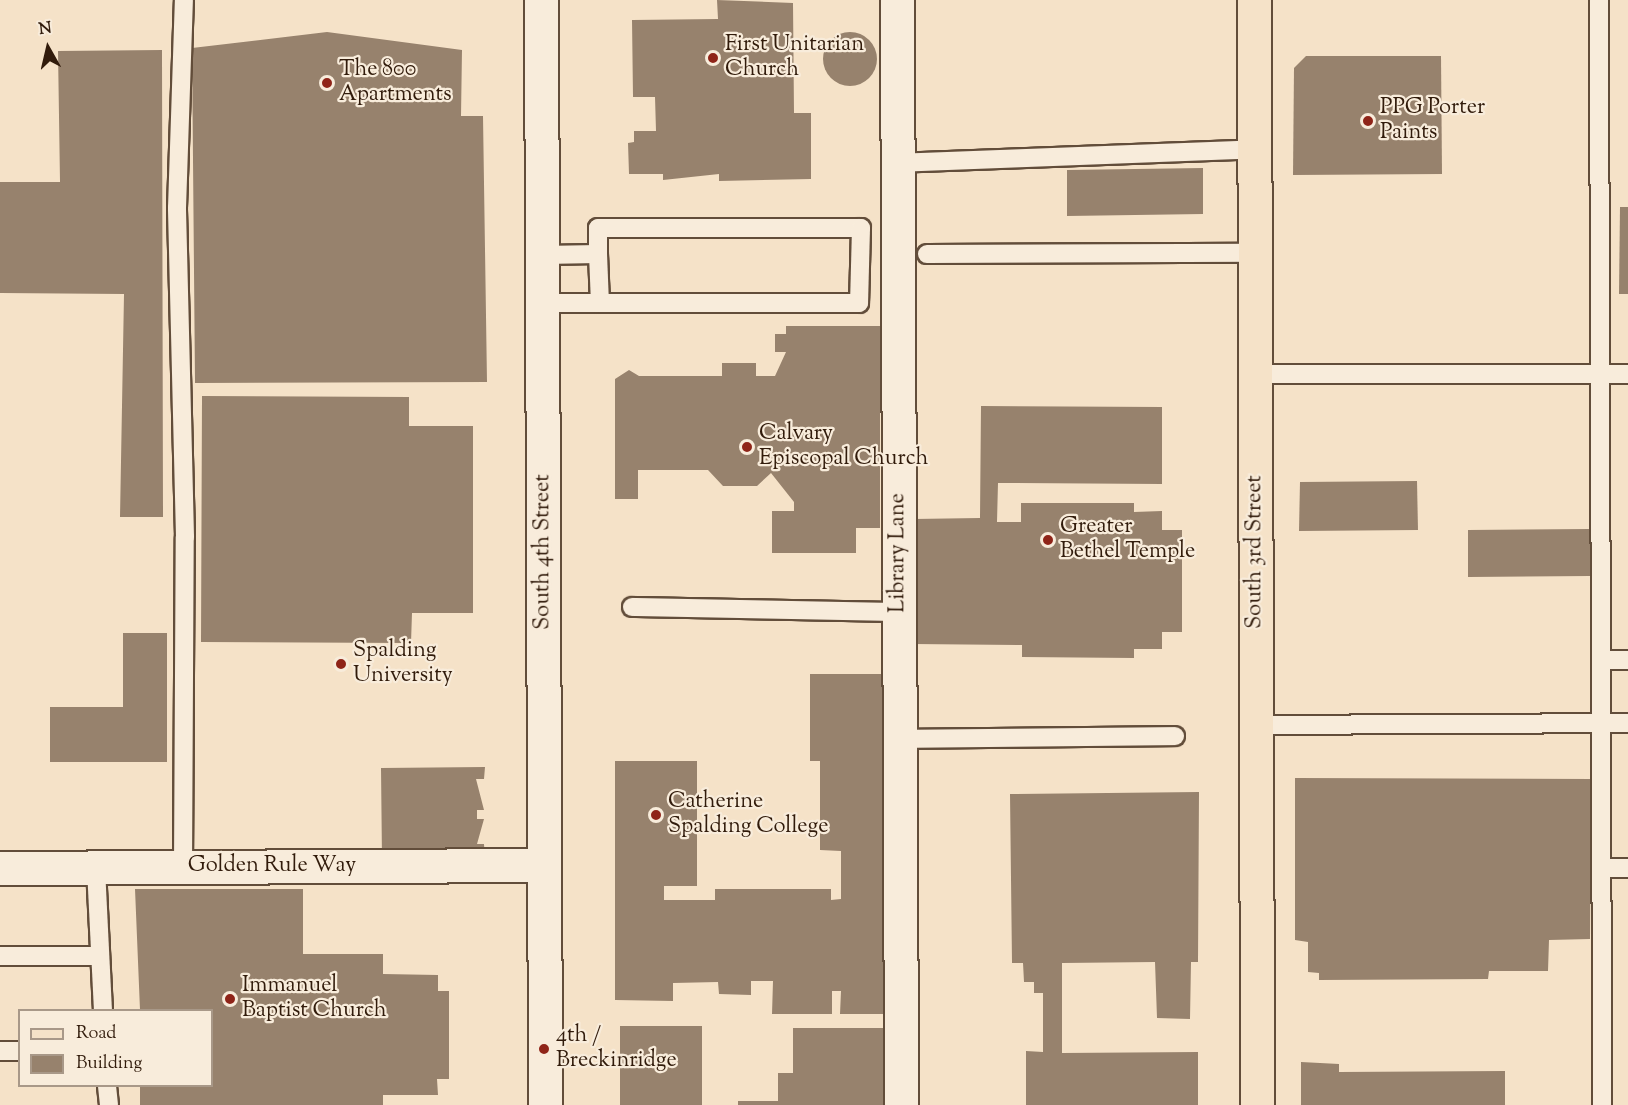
<!DOCTYPE html>
<html>
<head>
<meta charset="utf-8">
<style>
	body { margin:0 }
	#map { position:relative; width:1628px; height:1105px; overflow:hidden; background:#f5e2c8; font-family:"Sorts Mill Goudy",serif }
	div>[style] { position:absolute }
	.building>* { inset:0; background:#97826d }
	.round { border-radius:50% }
	.roads { filter:drop-shadow(2px 0 #624d3a) drop-shadow(-2px 0 #624d3a) drop-shadow(0 2px #624d3a) drop-shadow(0 -2px #624d3a) }
	.lane>* { height:18px; margin:-9px; padding:0 9px; transform-origin:9px; border-radius:9px; background:#f8ecdb }
	.street>* { height:33px; margin:-16.5px; padding:0 16.5px; transform-origin:16.5px; border-radius:16.5px; background:#f8ecdb }
	.secondary>* { height:33px; margin:-16.5px; padding:0 16.5px; transform-origin:16.5px; border-radius:16.5px; background:#f8ecdb }
	.primary>* { height:33px; margin:-16.5px; padding:0 16.5px; transform-origin:16.5px; border-radius:16.5px; background:#f5e2c8 }
	.dots>* { width:16px; height:16px; translate:-50% -50%; box-sizing:border-box; border:3px solid #f8ecdb; border-radius:50% }
	span { translate:-50% -50%; white-space:nowrap; text-align:center; line-height:1.15; -webkit-text-stroke:4.5px #f8ecdb; paint-order:stroke }
	.poi-label { font-size:22px; color:#311b0b }
	.left { translate:0 -50%; text-align:left }
	.street-label { font-size:22px; color:#311b0b }
	.legend { position:absolute; left:18px; top:1009px; width:195px; height:78px; box-sizing:border-box; background:#f8ecdb; border:2px solid #a89888; margin:0; padding:8px 10px; list-style:none; font-size:18px; color:#311b0b }
	.legend li { display:flex; align-items:center; gap:12px; height:30px }
	.legend b { width:30px; border:2px solid #a89888 }
	.north { position:absolute; left:18px; top:18px; width:60px; height:60px; -webkit-text-stroke:4px #f8ecdb; paint-order:stroke; rotate:352deg; font-size:16px; font-weight:700; line-height:24px; text-align:center; color:#311b0b }
	.north::after { content:''; display:block; margin:auto; width:21px; height:27px; background:#311b0b; clip-path:polygon(50% 0,100% 100%,50% 72%,0 100%) }
</style>
</head>
<body>
<div id="map">
	<div class="building">
		<div style="clip-path:polygon(717px 0,793px 3px,794px 113px,811px 113px,811px 179px,719px 181px,719px 174px,663px 180px,663px 174px,629px 174px,628px 143px,634px 142px,634px 131px,656px 131px,655px 97px,633px 97px,632px 20px,718px 19px)"></div>
		<div class="round" style="left:823px;top:32px;width:54px;height:54px"></div>
		<div style="clip-path:polygon(327px 32px,462px 50px,461px 116px,483px 116px,487px 382px,195px 383px,192px 48px)"></div>
		<div style="clip-path:polygon(162px 50px,163px 517px,120px 517px,124px 294px,0 293px,0 182px,60px 182px,58px 51px)"></div>
		<div style="clip-path:polygon(1306px 56px,1441px 56px,1442px 174px,1293px 175px,1294px 68px)"></div>
		<div style="clip-path:polygon(1203px 168px,1203px 214px,1067px 216px,1067px 170px)"></div>
		<div style="clip-path:polygon(1620px 207px,1628px 207px,1628px 294px,1619px 294px)"></div>
		<div style="clip-path:polygon(786px 326px,880px 326px,880px 528px,856px 528px,856px 553px,772px 553px,772px 511px,794px 511px,794px 502px,771px 473px,757px 486px,723px 486px,708px 470px,638px 470px,638px 499px,615px 499px,615px 379px,629px 370px,639px 376px,722px 376px,722px 363px,756px 363px,756px 376px,775px 376px,786px 352px,775px 352px,775px 334px,786px 334px)"></div>
		<div style="clip-path:polygon(202px 396px,409px 397px,409px 426px,473px 426px,473px 613px,412px 613px,411px 643px,201px 642px)"></div>
		<div style="clip-path:polygon(981px 406px,1162px 407px,1162px 484px,998px 483px,997px 522px,1021px 522px,1021px 503px,1134px 503px,1134px 512px,1162px 511px,1162px 530px,1182px 530px,1182px 632px,1162px 632px,1162px 649px,1134px 649px,1134px 658px,1022px 657px,1022px 645px,913px 644px,914px 519px,980px 518px)"></div>
		<div style="clip-path:polygon(1417px 481px,1418px 530px,1299px 531px,1300px 482px)"></div>
		<div style="clip-path:polygon(1590px 529px,1590px 576px,1468px 577px,1468px 530px)"></div>
		<div style="clip-path:polygon(123px 633px,167px 633px,167px 762px,50px 762px,50px 707px,123px 707px)"></div>
		<div style="clip-path:polygon(810px 674px,883px 674px,883px 1014px,840px 1014px,841px 991px,832px 991px,832px 1014px,772px 1014px,773px 981px,751px 981px,751px 995px,719px 994px,718px 982px,673px 983px,673px 1001px,615px 1000px,615px 761px,697px 761px,697px 886px,664px 886px,664px 900px,715px 900px,715px 889px,831px 889px,831px 900px,841px 899px,841px 851px,820px 850px,820px 761px,810px 761px)"></div>
		<div style="clip-path:polygon(485px 767px,484px 779px,476px 779px,484px 810px,477px 810px,477px 819px,484px 819px,477px 844px,484px 844px,485px 859px,382px 860px,381px 768px)"></div>
		<div style="clip-path:polygon(1295px 778px,1591px 779px,1590px 939px,1549px 940px,1548px 971px,1489px 971px,1488px 979px,1319px 980px,1319px 973px,1308px 972px,1308px 942px,1295px 940px)"></div>
		<div style="clip-path:polygon(1199px 792px,1198px 962px,1191px 962px,1190px 1019px,1157px 1018px,1155px 962px,1062px 963px,1062px 1053px,1198px 1052px,1198px 1105px,1026px 1105px,1026px 1051px,1043px 1052px,1043px 993px,1034px 993px,1034px 982px,1024px 982px,1023px 963px,1012px 963px,1010px 794px)"></div>
		<div style="clip-path:polygon(135px 889px,303px 889px,303px 954px,383px 954px,383px 974px,438px 975px,438px 991px,449px 991px,449px 1079px,437px 1079px,438px 1095px,383px 1095px,383px 1105px,140px 1105px,140px 1086px,212px 1086px,212px 1010px,140px 1010px)"></div>
		<div style="clip-path:polygon(620px 1026px,702px 1026px,702px 1105px,620px 1105px)"></div>
		<div style="clip-path:polygon(793px 1028px,884px 1028px,884px 1105px,738px 1105px,738px 1101px,778px 1101px,778px 1073px,793px 1073px)"></div>
		<div style="clip-path:polygon(1301px 1062px,1339px 1064px,1339px 1072px,1505px 1071px,1505px 1105px,1301px 1105px)"></div>
	</div>
	<div class="roads">
		<div class="lane">
			<div style="left:1599px;top:0;width:1105px;rotate:89.84deg"></div>
			<div style="left:897px;top:163px;width:358px;rotate:-2.2deg"></div>
			<div style="left:598px;top:254px;width:49px;rotate:87.7deg"></div>
			<div style="left:927px;top:254px;width:328px;rotate:-0.2deg"></div>
			<div style="left:543px;top:255px;width:55px;rotate:-1deg"></div>
			<div style="left:598px;top:254px;width:26px;rotate:-90deg"></div>
			<div style="left:598px;top:228px;width:263px"></div>
			<div style="left:861px;top:228px;width:75px;rotate:91.5deg"></div>
			<div style="left:859px;top:303px;width:316px;rotate:180deg"></div>
			<div style="left:1255px;top:374px;width:373px"></div>
			<div style="left:632px;top:607px;width:267px;rotate:1.1deg"></div>
			<div style="left:1601px;top:660px;width:27px"></div>
			<div style="left:1256px;top:725px;width:372px;rotate:-0.3deg"></div>
			<div style="left:900px;top:739px;width:275px;rotate:-0.6deg"></div>
			<div style="left:183px;top:867px;width:330px;rotate:-89.7deg"></div>
			<div style="left:185px;top:537px;width:329px;rotate:-91.4deg"></div>
			<div style="left:177px;top:208px;width:208px;rotate:-88.1deg"></div>
			<div style="left:96px;top:868px;width:142px;rotate:87.2deg"></div>
			<div style="left:1602px;top:868px;width:26px"></div>
			<div style="left:0;top:956px;width:100px"></div>
			<div style="left:0;top:1051px;width:20px"></div>
			<div style="left:107px;top:1086px;width:19px;rotate:84deg"></div>
		</div>
		<div class="street">
			<div style="left:897px;top:0;width:1105px;rotate:89.79deg"></div>
			<div style="left:0;top:868px;width:543px;rotate:-0.32deg"></div>
		</div>
		<div class="secondary">
			<div style="left:541px;top:0;width:1105px;rotate:89.79deg"></div>
		</div>
		<div class="primary">
			<div style="left:1254px;top:0;width:1105px;rotate:89.84deg"></div>
		</div>
	</div>
	<div class="dots">
		<div style="left:713px;top:58px;background:#8f2418"></div>
		<div style="left:327px;top:83px;background:#8f2418"></div>
		<div style="left:1368px;top:121px;background:#8f2418"></div>
		<div style="left:747px;top:447px;background:#8f2418"></div>
		<div style="left:1048px;top:540px;background:#8f2418"></div>
		<div style="left:341px;top:664px;background:#8f2418"></div>
		<div style="left:656px;top:815px;background:#8f2418"></div>
		<div style="left:230px;top:999px;background:#8f2418"></div>
		<div style="left:544px;top:1049px;background:#8f2418"></div>
	</div>
	<div class="poi-label">
		<span class="left" style="left:725px;top:58px">First Unitarian<br>Church</span>
		<span class="left" style="left:339px;top:83px">The 800<br>Apartments</span>
		<span class="left" style="left:1380px;top:121px">PPG Porter<br>Paints</span>
		<span class="left" style="left:759px;top:447px">Calvary<br>Episcopal Church</span>
		<span class="left" style="left:1060px;top:540px">Greater<br>Bethel Temple</span>
		<span class="left" style="left:353px;top:664px">Spalding<br>University</span>
		<span class="left" style="left:668px;top:815px">Catherine<br>Spalding College</span>
		<span class="left" style="left:242px;top:999px">Immanuel<br>Baptist Church</span>
		<span class="left" style="left:556px;top:1049px">4th /<br>Breckinridge</span>
	</div>
	<div class="street-label">
		<span style="left:544px;top:552px;rotate:-90deg">South 4th Street</span>
		<span style="left:1256px;top:552px;rotate:-90deg">South 3rd Street</span>
		<span style="left:899px;top:553px;rotate:-90deg">Library Lane</span>
		<span style="left:272px;top:867px">Golden Rule Way</span>
	</div>
	<ul class="legend">
	<li><b style="height:8px;background:#f5e2c8"></b>Road</li>
	<li><b style="height:16px;background:#97826d"></b>Building</li>
	</ul>
	<div class="north">N</div>
</div>
</body>
</html>
